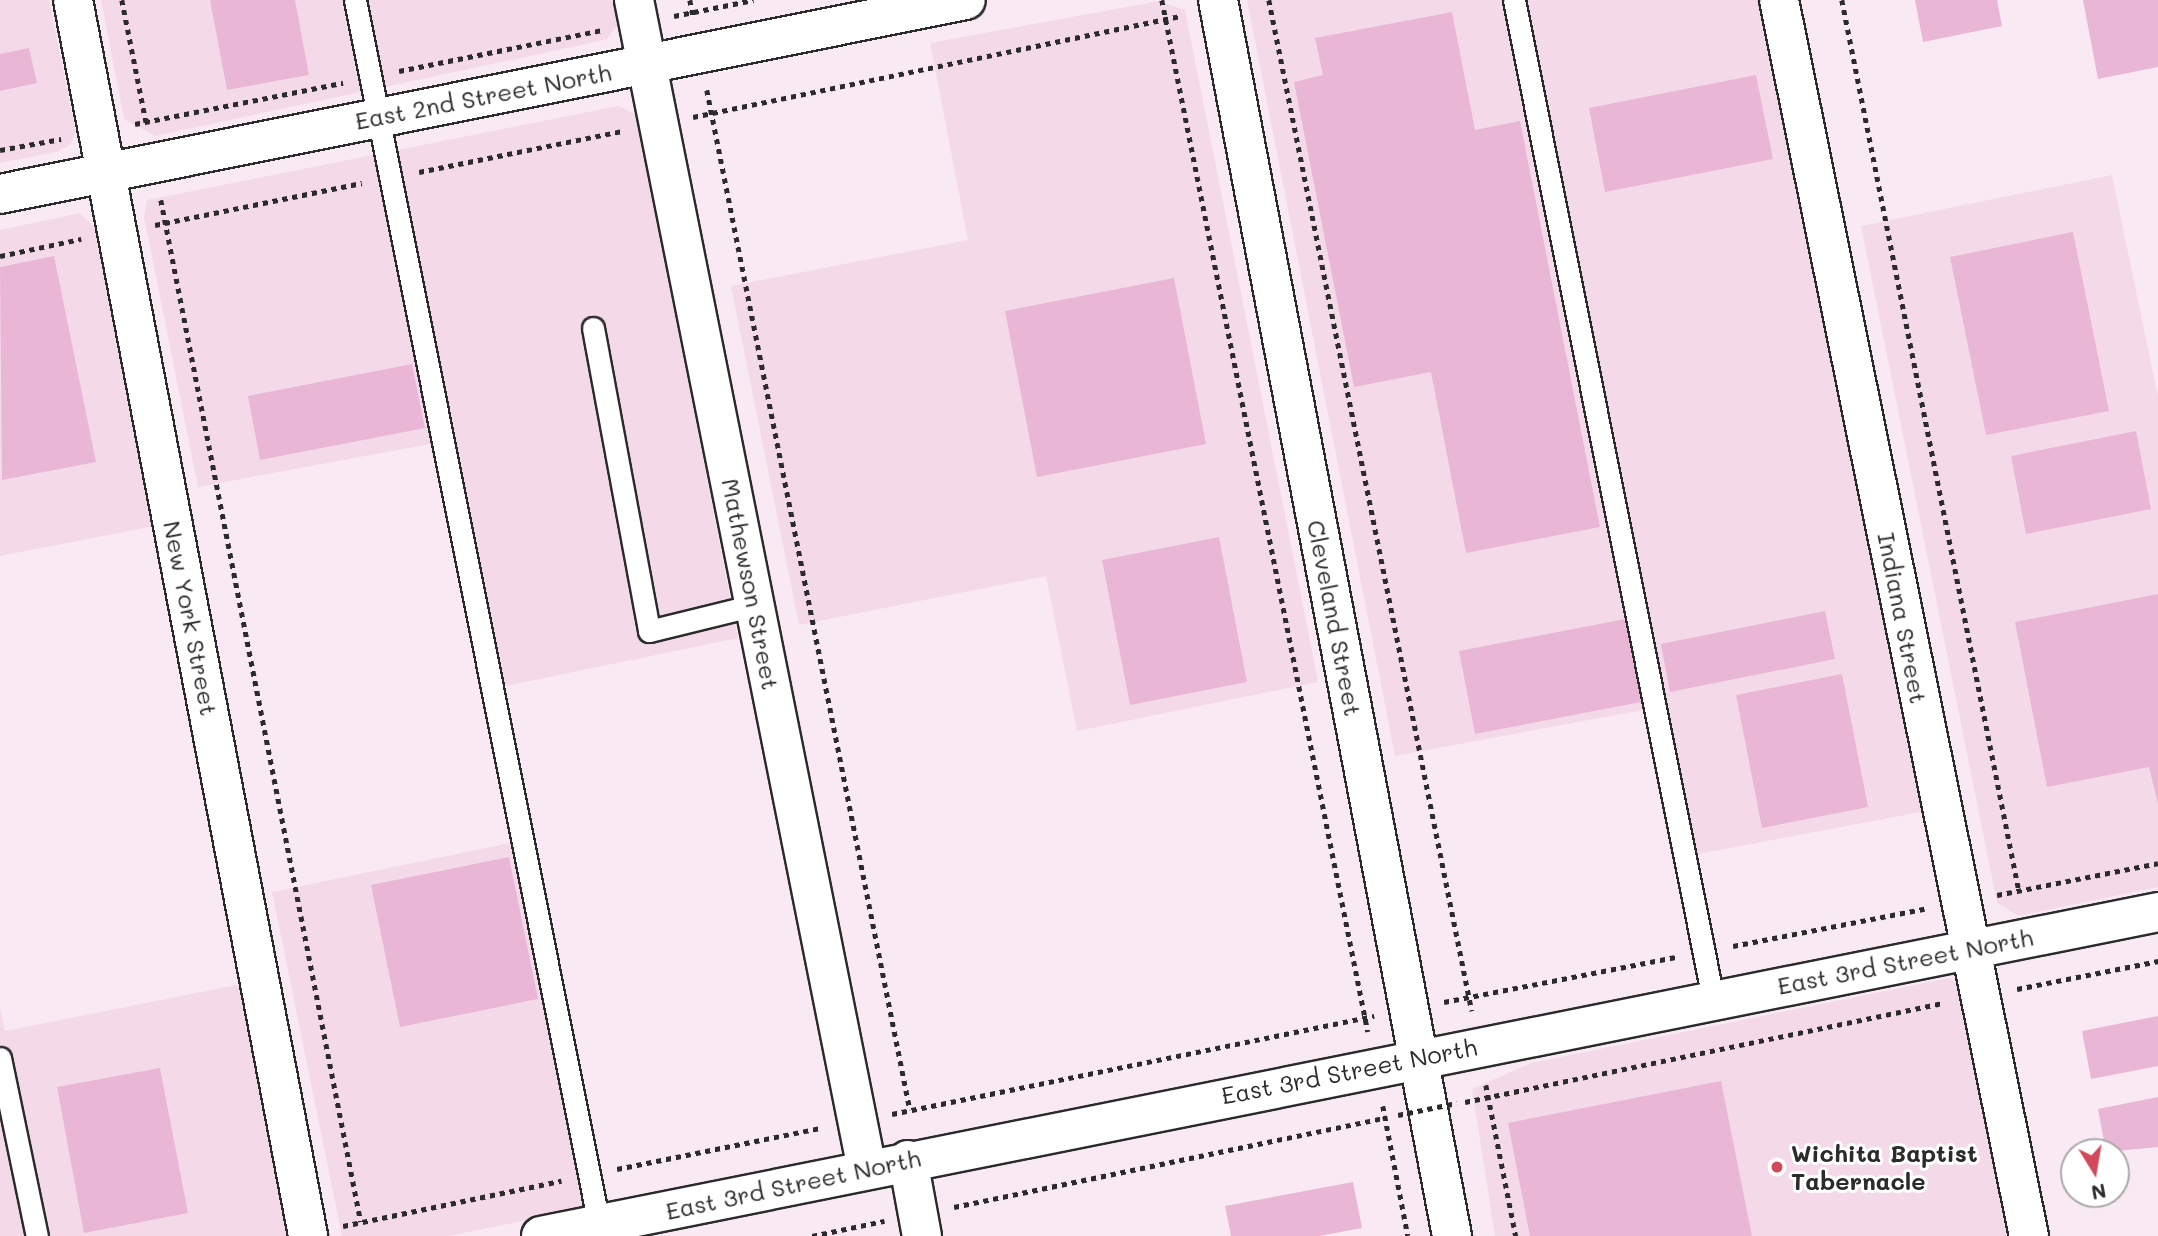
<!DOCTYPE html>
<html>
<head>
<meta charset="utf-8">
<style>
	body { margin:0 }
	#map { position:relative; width:2158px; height:1236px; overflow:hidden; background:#f8e9f2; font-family:Mali,sans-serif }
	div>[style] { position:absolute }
	.built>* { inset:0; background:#f4dae9 }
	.building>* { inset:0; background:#e9b7d5 }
	.path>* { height:4.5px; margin-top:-2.25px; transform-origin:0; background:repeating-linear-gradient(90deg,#2b2b2b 0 5px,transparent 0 10px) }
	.roads { filter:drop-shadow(2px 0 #2b2b2b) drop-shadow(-2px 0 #2b2b2b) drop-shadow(0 2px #2b2b2b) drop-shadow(0 -2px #2b2b2b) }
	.lane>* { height:21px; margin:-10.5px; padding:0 10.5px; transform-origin:10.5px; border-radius:10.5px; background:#fff }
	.street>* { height:38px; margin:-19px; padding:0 19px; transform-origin:19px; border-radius:19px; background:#fff }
	.secondary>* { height:38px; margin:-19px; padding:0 19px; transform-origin:19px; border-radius:19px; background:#fff }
	.path-bridge>* { height:4.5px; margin-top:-2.25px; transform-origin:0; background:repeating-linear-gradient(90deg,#2b2b2b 0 5px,transparent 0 10px) }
	.dots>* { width:19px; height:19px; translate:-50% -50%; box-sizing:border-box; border:4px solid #fff; border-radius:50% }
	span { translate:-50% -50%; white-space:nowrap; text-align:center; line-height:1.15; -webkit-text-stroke:6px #fff; paint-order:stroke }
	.street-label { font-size:24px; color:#2b2b2b }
	.poi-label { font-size:24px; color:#2b2b2b; font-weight:700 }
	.left { translate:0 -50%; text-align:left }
	.north { position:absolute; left:2060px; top:1138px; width:70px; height:70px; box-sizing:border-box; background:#fff; border:2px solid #aaa; border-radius:50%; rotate:169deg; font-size:19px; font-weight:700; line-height:28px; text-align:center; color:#2b2b2b }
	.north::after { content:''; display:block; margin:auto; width:24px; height:32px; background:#d1495b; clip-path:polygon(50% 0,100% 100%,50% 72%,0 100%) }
</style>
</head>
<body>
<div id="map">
	<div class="built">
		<div style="clip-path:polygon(0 0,49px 0,76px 133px,70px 145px,56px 152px,0 163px)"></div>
		<div style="clip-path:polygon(101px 0,613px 0,617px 25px,607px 39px,586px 44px,155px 136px,124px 119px)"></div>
		<div style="clip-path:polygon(1247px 0,1760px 0,1926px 811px,1672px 859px,1643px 710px,1395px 756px)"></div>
		<div style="clip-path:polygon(1159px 1px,1185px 10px,1318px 682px,1077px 731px,1046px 576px,799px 625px,731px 286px,968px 240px,930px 43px)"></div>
		<div style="clip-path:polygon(618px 106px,635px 114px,640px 136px,738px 638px,486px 690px,430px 444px,198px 487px,144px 217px,147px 200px)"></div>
		<div style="clip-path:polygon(2112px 175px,2158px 397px,2158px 887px,2019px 916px,1997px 903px,1861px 226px)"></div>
		<div style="clip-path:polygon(80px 213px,101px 234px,160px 525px,0 556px,0 230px)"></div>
		<div style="clip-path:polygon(530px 839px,605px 1204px,449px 1236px,342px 1236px,272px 892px)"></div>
		<div style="clip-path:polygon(1949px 978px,1960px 985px,2010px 1236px,1495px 1236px,1472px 1089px,1531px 1063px)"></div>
		<div style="clip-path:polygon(246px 983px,296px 1236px,0 1236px,0 1007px,5px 1031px)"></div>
	</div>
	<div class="building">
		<div style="clip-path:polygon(210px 0,295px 0,309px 75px,227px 90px)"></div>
		<div style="clip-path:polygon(1915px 0,1997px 0,2002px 26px,1923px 42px)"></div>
		<div style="clip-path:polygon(2083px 0,2158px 0,2158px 67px,2098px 79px)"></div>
		<div style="clip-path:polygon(1452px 12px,1475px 130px,1520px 121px,1600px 527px,1466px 553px,1431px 372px,1354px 387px,1294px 82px,1323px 75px,1315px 38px)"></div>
		<div style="clip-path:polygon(29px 48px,37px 83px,0 91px,0 54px)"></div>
		<div style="clip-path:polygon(1756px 75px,1773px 159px,1605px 192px,1589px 108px)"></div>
		<div style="clip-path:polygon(2073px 232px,2109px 411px,1986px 435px,1950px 257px)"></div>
		<div style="clip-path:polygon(54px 256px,96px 462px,2px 480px,0 267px)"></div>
		<div style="clip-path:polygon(1174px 278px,1206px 444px,1037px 477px,1005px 311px)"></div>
		<div style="clip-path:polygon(412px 364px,425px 428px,260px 460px,248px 396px)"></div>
		<div style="clip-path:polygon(2136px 431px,2151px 509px,2026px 534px,2011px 456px)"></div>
		<div style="clip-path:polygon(1219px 537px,1247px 682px,1130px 705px,1102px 560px)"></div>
		<div style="clip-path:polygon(2158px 594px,2158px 804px,2149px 767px,2047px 787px,2015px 622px)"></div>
		<div style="clip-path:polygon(1825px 611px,1835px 659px,1670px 692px,1661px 644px)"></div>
		<div style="clip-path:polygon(1625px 619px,1641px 702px,1475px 734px,1459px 651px)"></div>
		<div style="clip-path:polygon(1842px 674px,1868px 807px,1762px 828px,1736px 695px)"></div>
		<div style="clip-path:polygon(509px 857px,538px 999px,400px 1027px,371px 885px)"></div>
		<div style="clip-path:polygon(2158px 1016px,2158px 1066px,2091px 1079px,2082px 1031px)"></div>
		<div style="clip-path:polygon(160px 1068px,188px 1213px,84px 1233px,57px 1087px)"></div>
		<div style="clip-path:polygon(1721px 1081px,1752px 1236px,1530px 1236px,1508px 1123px)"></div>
		<div style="clip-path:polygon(2158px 1097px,2158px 1147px,2106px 1152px,2098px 1109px)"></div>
		<div style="clip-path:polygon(1353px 1182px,1362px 1228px,1319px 1236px,1231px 1236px,1225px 1206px)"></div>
	</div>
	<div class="path">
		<div style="left:122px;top:0;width:128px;rotate:78.8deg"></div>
		<div style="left:690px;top:0;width:16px;rotate:79deg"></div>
		<div style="left:1162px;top:0;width:1052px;rotate:78.71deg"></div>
		<div style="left:1269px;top:0;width:1031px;rotate:78.65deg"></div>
		<div style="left:1842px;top:0;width:908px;rotate:78.76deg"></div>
		<div style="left:674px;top:16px;width:81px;rotate:-11.4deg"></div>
		<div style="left:399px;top:71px;width:208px;rotate:-11.4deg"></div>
		<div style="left:707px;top:90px;width:1040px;rotate:78.74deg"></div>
		<div style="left:693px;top:117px;width:499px;rotate:-11.7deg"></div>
		<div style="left:135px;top:124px;width:212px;rotate:-11.2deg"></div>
		<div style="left:0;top:150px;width:62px;rotate:-10.2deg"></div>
		<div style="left:419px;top:172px;width:208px;rotate:-11.4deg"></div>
		<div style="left:161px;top:200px;width:1041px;rotate:78.93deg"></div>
		<div style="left:155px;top:225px;width:211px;rotate:-11.5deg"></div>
		<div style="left:0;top:256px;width:83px;rotate:-11.9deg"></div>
		<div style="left:1997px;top:895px;width:164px;rotate:-11.2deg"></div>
		<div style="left:1733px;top:946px;width:195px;rotate:-11deg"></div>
		<div style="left:2017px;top:989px;width:144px;rotate:-11.2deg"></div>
		<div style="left:1444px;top:1002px;width:236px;rotate:-11deg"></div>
		<div style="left:1486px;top:1085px;width:154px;rotate:78.8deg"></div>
		<div style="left:1465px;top:1102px;width:488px;rotate:-11.7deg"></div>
		<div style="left:1383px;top:1106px;width:132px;rotate:79.1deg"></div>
		<div style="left:892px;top:1114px;width:492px;rotate:-11.5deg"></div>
		<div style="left:617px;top:1169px;width:208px;rotate:-11.4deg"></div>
		<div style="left:954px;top:1207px;width:442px;rotate:-11.7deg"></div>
		<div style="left:343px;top:1226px;width:223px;rotate:-11.7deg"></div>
		<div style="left:812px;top:1236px;width:74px;rotate:-11.8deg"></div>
	</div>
	<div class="roads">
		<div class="lane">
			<div style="left:355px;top:0;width:1248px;rotate:78.73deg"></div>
			<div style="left:1514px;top:0;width:1019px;rotate:78.73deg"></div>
			<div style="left:593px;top:328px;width:308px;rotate:79.5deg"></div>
			<div style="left:649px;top:631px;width:109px;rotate:-13.8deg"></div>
			<div style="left:0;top:1058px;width:182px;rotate:78.3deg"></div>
		</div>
		<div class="street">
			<div style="left:73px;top:0;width:1258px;rotate:79.23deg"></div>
			<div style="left:634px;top:0;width:1192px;rotate:78.73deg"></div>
			<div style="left:1218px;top:0;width:1258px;rotate:79.28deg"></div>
			<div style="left:1779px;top:0;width:1261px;rotate:78.57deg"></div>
			<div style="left:908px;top:1160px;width:77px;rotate:79.6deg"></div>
			<div style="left:541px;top:1236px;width:1649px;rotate:-11.33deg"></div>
		</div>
		<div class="secondary">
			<div style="left:0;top:194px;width:985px;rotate:-11.36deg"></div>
		</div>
	</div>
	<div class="path-bridge">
		<div style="left:1398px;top:1115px;width:60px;rotate:-11.5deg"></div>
	</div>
	<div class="dots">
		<div style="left:1777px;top:1167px;background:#d1495b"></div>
	</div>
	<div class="street-label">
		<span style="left:483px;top:96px;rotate:-11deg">East 2nd Street North</span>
		<span style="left:751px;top:584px;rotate:79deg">Mathewson Street</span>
		<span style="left:191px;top:618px;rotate:79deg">New York Street</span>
		<span style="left:1335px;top:618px;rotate:79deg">Cleveland Street</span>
		<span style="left:1903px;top:618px;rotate:79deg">Indiana Street</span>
		<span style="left:1905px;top:961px;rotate:-11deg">East 3rd Street North</span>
		<span style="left:1349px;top:1071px;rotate:-11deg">East 3rd Street North</span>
		<span style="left:793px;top:1184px;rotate:-12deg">East 3rd Street North</span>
	</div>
	<div class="poi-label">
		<span class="left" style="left:1791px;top:1167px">Wichita Baptist<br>Tabernacle</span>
	</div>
	<div class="north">N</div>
</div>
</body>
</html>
